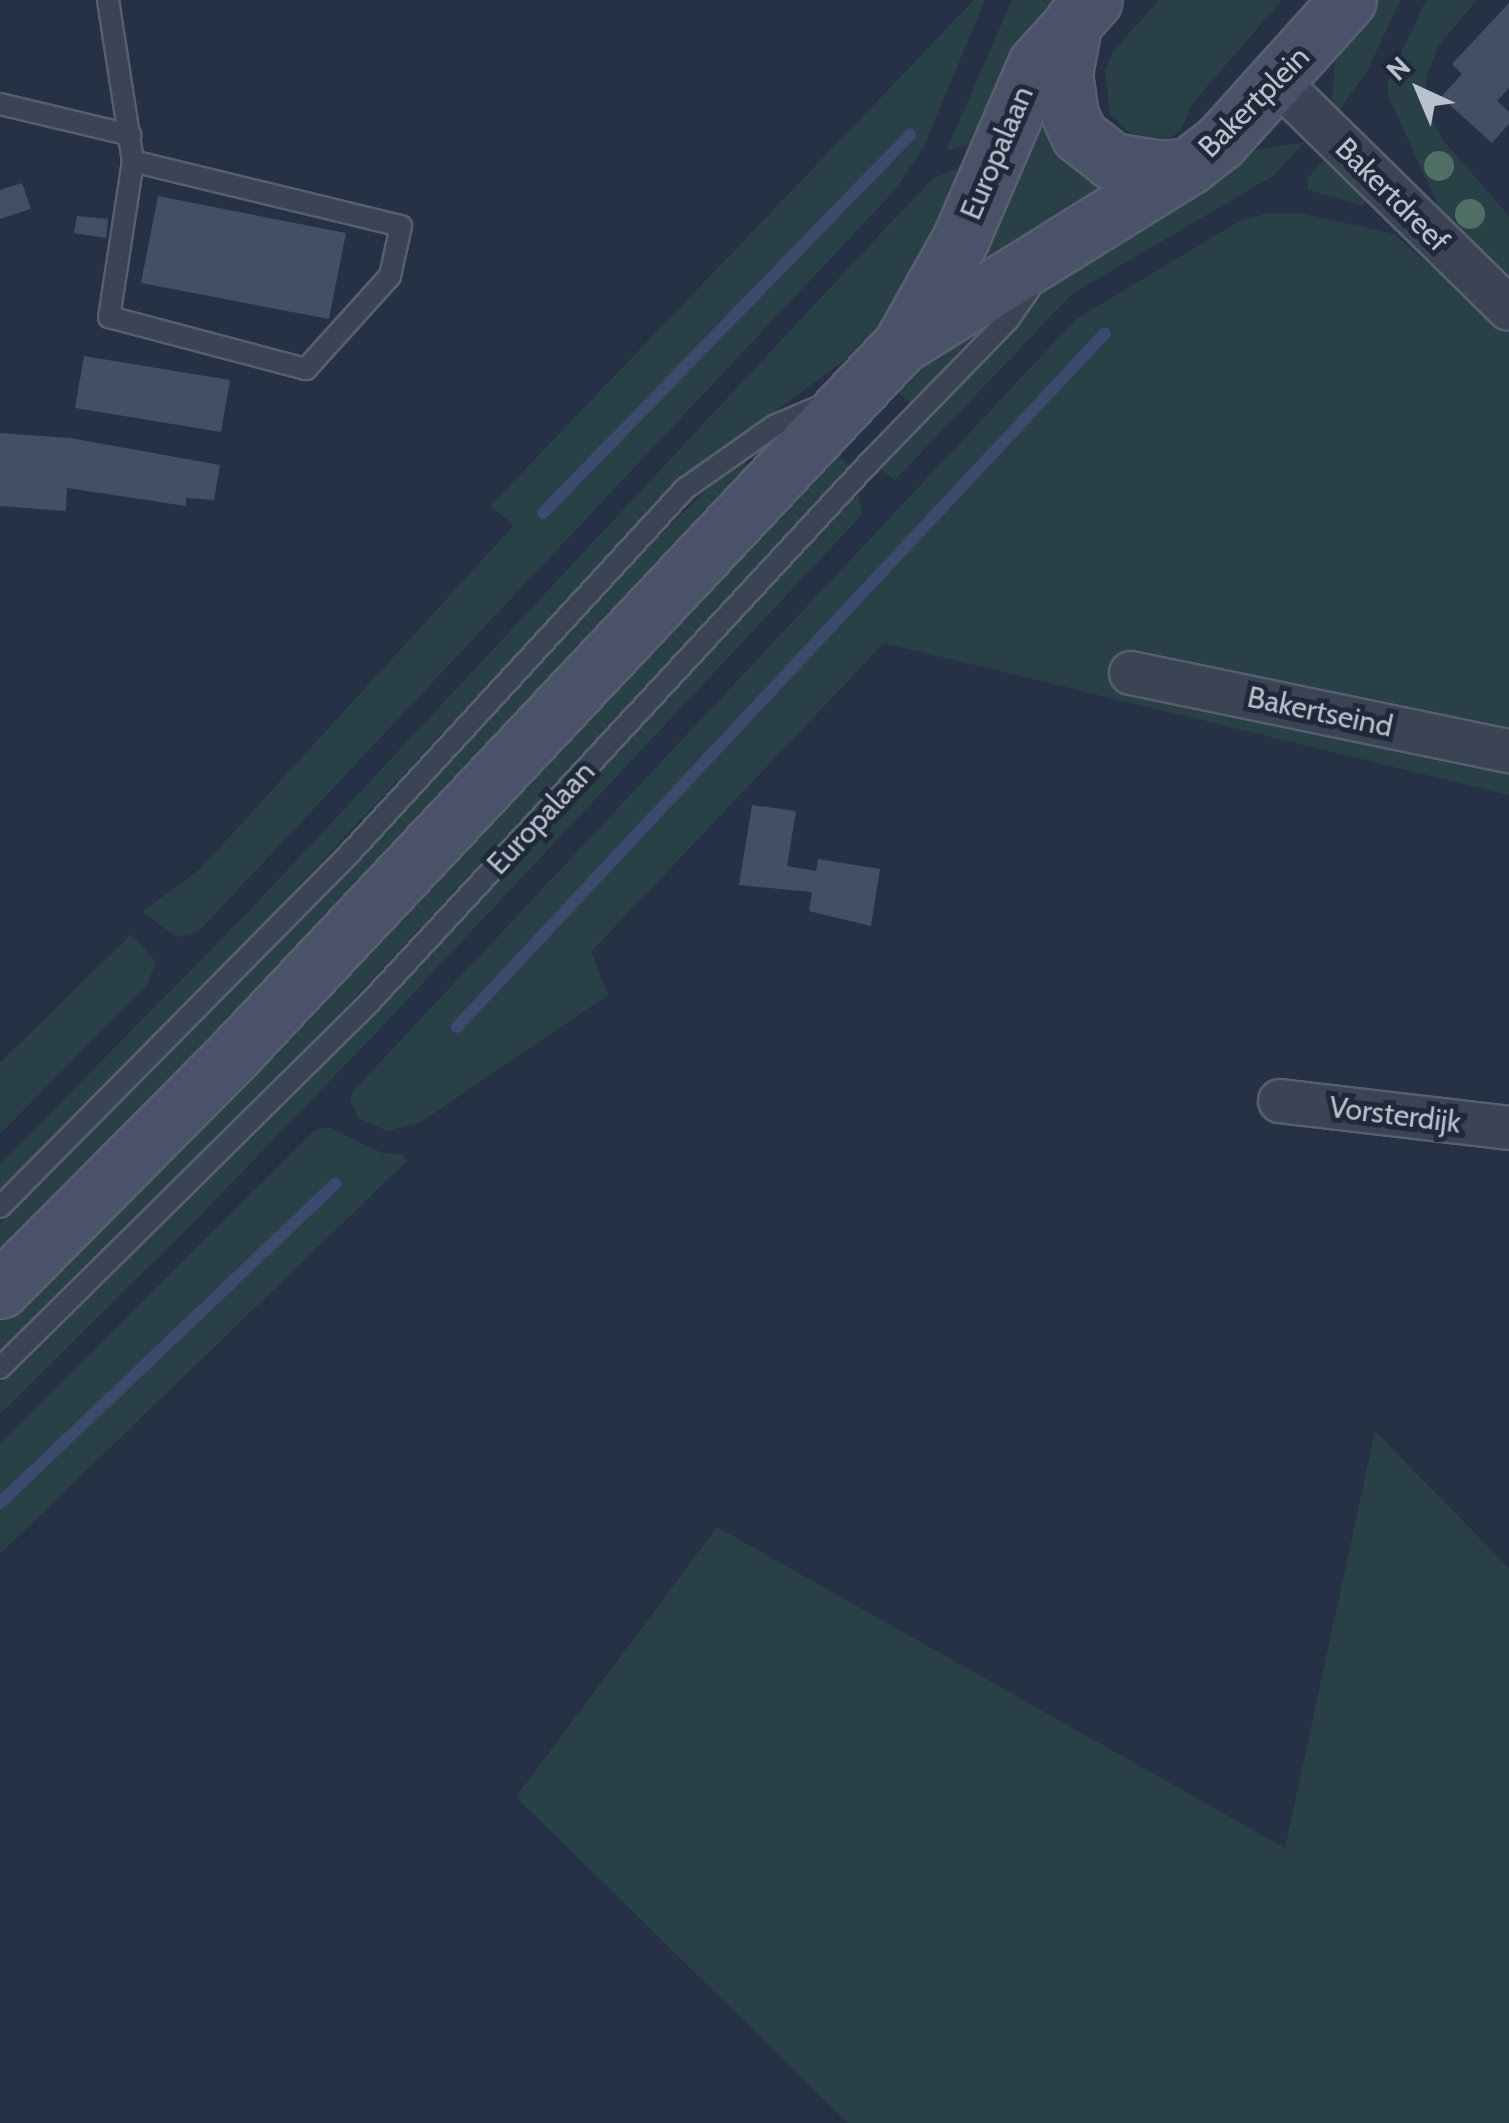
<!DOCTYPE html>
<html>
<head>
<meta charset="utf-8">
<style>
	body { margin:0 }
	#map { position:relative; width:1509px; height:2123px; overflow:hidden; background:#273145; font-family:Cabin,sans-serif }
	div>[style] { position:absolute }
	.green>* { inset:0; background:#294046 }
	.stream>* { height:12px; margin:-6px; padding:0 6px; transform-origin:6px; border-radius:6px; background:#3a4b6d }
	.building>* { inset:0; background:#444e65 }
	.roads { filter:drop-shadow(2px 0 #575f6f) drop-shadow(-2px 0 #575f6f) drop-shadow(0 2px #575f6f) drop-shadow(0 -2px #575f6f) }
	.lane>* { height:20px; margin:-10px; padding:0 10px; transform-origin:10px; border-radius:10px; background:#3b4455 }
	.street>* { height:42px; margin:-21px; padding:0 21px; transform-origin:21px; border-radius:21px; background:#3b4455 }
	.secondary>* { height:55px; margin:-27.5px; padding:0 27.5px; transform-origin:27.5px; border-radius:27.5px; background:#495268 }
	.trees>* { width:30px; height:30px; margin:-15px; border-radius:50%; background:#4f6e64 }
	span { translate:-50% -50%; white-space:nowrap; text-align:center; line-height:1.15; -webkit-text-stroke:10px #20293a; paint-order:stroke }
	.street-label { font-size:30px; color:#b9c0ce }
	.north { position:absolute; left:1369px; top:40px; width:100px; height:100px; -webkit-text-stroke:8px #20293a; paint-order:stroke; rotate:316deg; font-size:28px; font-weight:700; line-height:40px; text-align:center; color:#b9c0ce }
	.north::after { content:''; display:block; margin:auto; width:35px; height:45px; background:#b9c0ce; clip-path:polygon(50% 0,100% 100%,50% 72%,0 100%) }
</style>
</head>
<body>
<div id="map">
	<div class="green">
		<div style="clip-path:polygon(974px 0,985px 0,924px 146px,895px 190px,198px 932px,177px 937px,142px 912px,200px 869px,514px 525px,490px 506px)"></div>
		<div style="clip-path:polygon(1012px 0,1055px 0,1055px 10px,976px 142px,946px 151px)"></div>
		<div style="clip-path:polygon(1159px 0,1282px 0,1192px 104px,1181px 130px,1169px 139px,1152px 143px,1128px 132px,1110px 114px,1105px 70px,1113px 51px)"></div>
		<div style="clip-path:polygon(1365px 0,1401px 0,1367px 71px,1335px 116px,1331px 113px,1336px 49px)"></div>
		<div style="clip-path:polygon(1426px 0,1477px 0,1438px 46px,1426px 77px,1427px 107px,1442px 139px,1509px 216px,1509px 275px,1444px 218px,1389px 98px,1387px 83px)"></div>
		<div style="clip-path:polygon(1029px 101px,1112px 183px,955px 302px)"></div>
		<div style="clip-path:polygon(1305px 142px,1273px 176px,1072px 294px,895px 480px,881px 469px,1079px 255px,1241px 152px)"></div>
		<div style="clip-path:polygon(1324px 160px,1366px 197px,1364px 206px,1308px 190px,1307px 179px)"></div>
		<div style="clip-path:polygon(972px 163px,872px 340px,674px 486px,264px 923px,0 1190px,0 1164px,251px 909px,897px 216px,934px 178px)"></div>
		<div style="clip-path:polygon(1269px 213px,1300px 213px,1394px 234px,1509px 334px,1509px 795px,884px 643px,591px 952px,608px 995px,421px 1122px,387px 1131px,358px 1118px,350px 1099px,354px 1090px,1076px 319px,1241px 220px)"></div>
		<div style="clip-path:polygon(960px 328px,971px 339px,910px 403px,890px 385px)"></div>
		<div style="clip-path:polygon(831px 449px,851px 467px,346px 1007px,0 1353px,0 1321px,151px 1173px)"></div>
		<div style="clip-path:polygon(744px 461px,755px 471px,298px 960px,0 1254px,0 1224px,347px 871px,649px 546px,708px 488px)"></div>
		<div style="clip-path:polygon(858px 494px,862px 512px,858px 519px,376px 1033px,197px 1219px,0 1414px,0 1384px,365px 1021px)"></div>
		<div style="clip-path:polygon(131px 934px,156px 962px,147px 985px,0 1134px,0 1063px)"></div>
		<div style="clip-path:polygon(328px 1127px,382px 1153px,402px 1154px,407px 1161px,0 1554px,0 1444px,315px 1130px)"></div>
		<div style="clip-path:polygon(1375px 1431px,1509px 1568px,1509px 2123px,848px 2123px,516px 1797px,717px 1527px,1285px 1848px)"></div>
	</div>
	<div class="stream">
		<div style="left:543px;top:513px;width:527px;rotate:-45.85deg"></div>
		<div style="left:457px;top:1027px;width:949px;rotate:-46.96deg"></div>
		<div style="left:0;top:1503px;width:463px;rotate:-43.6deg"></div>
	</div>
	<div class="building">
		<div style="clip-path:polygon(1509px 3px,1509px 88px,1497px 101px,1509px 112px,1509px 124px,1492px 143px,1441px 97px,1462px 74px,1452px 64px)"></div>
		<div style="clip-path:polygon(22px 183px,31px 209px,0 219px,0 190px)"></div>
		<div style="clip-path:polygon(158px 196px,346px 233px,329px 319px,141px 283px)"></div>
		<div style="clip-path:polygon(77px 216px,108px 219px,106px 238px,74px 233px)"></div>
		<div style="clip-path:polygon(84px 356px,230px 380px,221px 432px,75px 408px)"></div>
		<div style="clip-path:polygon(0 433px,70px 438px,220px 465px,214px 500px,186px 498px,186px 506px,67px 488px,66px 511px,0 506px)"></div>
		<div style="clip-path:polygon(752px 805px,796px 811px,787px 866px,816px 871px,818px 859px,880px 869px,871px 926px,809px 911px,812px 892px,739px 885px)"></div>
	</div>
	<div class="roads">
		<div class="lane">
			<div style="left:108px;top:0;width:163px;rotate:81.2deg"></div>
			<div style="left:133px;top:161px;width:158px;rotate:98.7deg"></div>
			<div style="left:109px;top:317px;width:204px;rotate:14.8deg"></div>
			<div style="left:306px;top:369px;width:125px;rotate:-47.9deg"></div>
			<div style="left:390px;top:276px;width:51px;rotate:-77.6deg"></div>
			<div style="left:401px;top:226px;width:276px;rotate:-166.4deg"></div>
			<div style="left:0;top:104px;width:134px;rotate:13.4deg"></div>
			<div style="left:0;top:1207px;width:499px;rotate:-45.3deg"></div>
			<div style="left:351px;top:852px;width:495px;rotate:-47.4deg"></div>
			<div style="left:686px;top:488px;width:108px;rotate:-35.2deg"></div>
			<div style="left:774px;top:426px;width:51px;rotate:-23.1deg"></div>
			<div style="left:0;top:1368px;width:520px;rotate:-44.69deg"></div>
			<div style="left:370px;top:1002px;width:733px;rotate:-47.21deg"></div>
			<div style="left:868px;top:464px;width:201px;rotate:-45.8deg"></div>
			<div style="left:1008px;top:320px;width:44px;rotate:-55.2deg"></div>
		</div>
		<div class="street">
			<div style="left:1277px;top:81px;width:325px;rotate:44.5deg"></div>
			<div style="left:1131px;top:673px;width:386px;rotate:11.7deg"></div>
			<div style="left:1280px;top:1101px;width:231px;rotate:6.7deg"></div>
		</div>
		<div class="secondary">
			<div style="left:1074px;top:20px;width:55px;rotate:100.5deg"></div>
			<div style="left:1064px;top:74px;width:41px;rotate:81.7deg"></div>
			<div style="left:1070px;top:115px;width:22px;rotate:66deg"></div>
			<div style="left:1079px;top:135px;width:42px;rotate:38.2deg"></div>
			<div style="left:1112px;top:161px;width:51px;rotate:9.1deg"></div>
			<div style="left:1162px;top:169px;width:27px;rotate:-6deg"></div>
			<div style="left:903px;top:344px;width:337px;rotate:-31.9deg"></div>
			<div style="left:1189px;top:166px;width:39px;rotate:-38deg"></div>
			<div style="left:1220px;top:142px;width:191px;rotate:-48deg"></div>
			<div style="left:0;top:1290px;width:337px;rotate:-45.2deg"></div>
			<div style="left:237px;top:1051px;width:969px;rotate:-46.76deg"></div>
			<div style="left:901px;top:345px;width:123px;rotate:-60.7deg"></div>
			<div style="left:961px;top:238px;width:189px;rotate:-66.7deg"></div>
			<div style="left:1036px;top:64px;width:86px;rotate:-47.8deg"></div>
		</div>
	</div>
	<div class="trees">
		<div style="left:1439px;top:166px"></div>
		<div style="left:1470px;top:214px"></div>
	</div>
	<div class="street-label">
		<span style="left:1254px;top:102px;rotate:-45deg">Bakertplein</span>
		<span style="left:997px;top:153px;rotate:-67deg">Europalaan</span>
		<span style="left:1392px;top:195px;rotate:45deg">Bakertdreef</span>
		<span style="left:1320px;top:712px;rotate:12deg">Bakertseind</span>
		<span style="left:541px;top:818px;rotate:-47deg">Europalaan</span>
		<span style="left:1395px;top:1115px;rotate:7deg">Vorsterdijk</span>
	</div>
	<div class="north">N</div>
</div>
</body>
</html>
